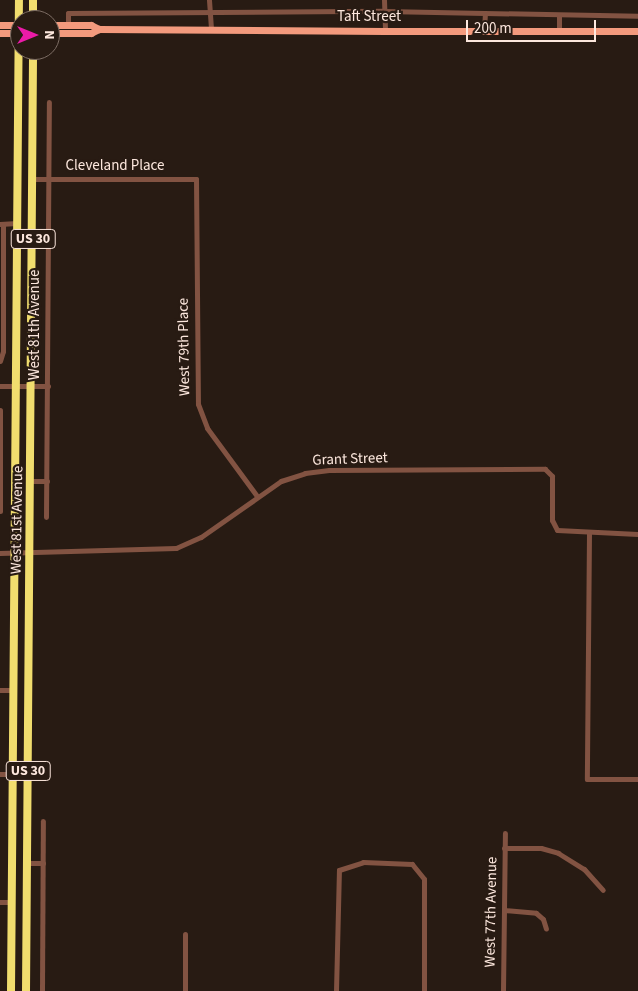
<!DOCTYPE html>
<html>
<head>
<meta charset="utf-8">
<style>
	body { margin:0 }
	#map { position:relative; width:638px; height:991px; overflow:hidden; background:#281b13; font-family:"Source Sans 3",sans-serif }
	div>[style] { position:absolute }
	.street>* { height:5px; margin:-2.5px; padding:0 2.5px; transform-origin:2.5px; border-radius:2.5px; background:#825342 }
	.secondary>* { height:7px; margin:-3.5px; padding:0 3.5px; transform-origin:3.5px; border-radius:3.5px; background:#f39a7d }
	.primary>* { height:8px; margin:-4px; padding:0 4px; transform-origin:4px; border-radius:4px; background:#f1dd6e }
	span { translate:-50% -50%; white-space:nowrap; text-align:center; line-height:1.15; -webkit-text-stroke:4.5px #281b13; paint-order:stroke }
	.shield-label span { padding:1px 4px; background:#281b13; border:1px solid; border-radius:4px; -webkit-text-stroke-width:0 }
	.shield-label { font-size:14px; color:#fce7dd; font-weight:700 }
	.street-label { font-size:15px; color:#fce7dd }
	.north { position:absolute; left:10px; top:10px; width:50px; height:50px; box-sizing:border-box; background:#281b13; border:1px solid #7d6d64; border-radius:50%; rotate:90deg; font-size:14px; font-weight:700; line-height:20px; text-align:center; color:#fce7dd }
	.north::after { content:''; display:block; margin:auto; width:18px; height:22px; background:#ea1ba8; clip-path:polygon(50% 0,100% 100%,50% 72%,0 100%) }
	.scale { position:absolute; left:466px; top:20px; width:130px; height:22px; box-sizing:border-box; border:2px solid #fce7dd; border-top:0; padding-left:6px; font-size:15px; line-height:18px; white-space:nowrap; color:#fce7dd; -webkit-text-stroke:4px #281b13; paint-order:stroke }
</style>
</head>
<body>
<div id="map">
	<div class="street">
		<div style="left:209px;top:0;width:29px;rotate:86deg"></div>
		<div style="left:384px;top:0;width:31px;rotate:88deg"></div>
		<div style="left:68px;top:25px;width:12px;rotate:-90deg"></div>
		<div style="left:68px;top:13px;width:316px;rotate:-0.4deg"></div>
		<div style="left:384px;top:11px;width:254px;rotate:1.1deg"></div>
		<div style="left:559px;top:30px;width:14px;rotate:-90deg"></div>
		<div style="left:484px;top:31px;width:17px;rotate:-87deg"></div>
		<div style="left:33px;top:179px;width:163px"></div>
		<div style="left:196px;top:179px;width:225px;rotate:89.5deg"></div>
		<div style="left:198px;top:404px;width:26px;rotate:69deg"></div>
		<div style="left:207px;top:428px;width:84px;rotate:53.7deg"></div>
		<div style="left:0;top:224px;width:17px;rotate:-3deg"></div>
		<div style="left:0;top:361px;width:10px;rotate:-73deg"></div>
		<div style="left:3px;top:351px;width:127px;rotate:-90deg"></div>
		<div style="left:0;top:386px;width:48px"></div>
		<div style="left:0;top:410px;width:101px;rotate:90deg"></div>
		<div style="left:31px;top:481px;width:16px"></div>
		<div style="left:46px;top:517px;width:415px;rotate:-89.6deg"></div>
		<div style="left:589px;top:533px;width:246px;rotate:90.5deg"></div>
		<div style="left:587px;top:779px;width:51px"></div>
		<div style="left:0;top:553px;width:176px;rotate:-1.6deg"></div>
		<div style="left:176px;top:548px;width:27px;rotate:-24deg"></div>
		<div style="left:201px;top:537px;width:98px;rotate:-35deg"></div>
		<div style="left:281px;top:481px;width:25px;rotate:-18deg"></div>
		<div style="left:305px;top:473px;width:24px;rotate:-7deg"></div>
		<div style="left:329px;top:470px;width:216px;rotate:-0.3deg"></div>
		<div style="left:545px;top:469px;width:10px;rotate:45deg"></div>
		<div style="left:552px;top:476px;width:44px;rotate:90deg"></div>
		<div style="left:552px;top:520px;width:11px;rotate:63deg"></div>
		<div style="left:557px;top:530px;width:81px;rotate:2.8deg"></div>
		<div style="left:0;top:690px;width:13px"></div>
		<div style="left:0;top:774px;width:13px"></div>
		<div style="left:504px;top:848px;width:37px"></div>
		<div style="left:541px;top:848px;width:18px;rotate:16deg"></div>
		<div style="left:558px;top:853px;width:31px;rotate:32deg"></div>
		<div style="left:584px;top:869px;width:28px;rotate:48deg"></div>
		<div style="left:27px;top:863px;width:16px"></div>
		<div style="left:0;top:902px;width:12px"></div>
		<div style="left:504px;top:910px;width:32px;rotate:5deg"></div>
		<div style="left:536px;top:913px;width:9px;rotate:41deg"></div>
		<div style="left:543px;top:919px;width:10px;rotate:73deg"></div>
		<div style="left:185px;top:934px;width:57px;rotate:90deg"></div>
		<div style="left:42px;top:991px;width:170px;rotate:-89.7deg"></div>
		<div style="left:336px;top:991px;width:121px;rotate:-88.6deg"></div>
		<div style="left:339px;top:870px;width:25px;rotate:-18deg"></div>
		<div style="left:363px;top:862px;width:49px;rotate:2.3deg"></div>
		<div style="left:412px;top:864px;width:19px;rotate:51deg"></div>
		<div style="left:424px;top:879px;width:112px;rotate:90deg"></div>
		<div style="left:503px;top:991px;width:158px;rotate:-89.3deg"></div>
	</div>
	<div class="secondary">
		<div style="left:0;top:25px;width:20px"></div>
		<div style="left:50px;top:25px;width:41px"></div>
		<div style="left:91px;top:25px;width:9px;rotate:27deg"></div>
		<div style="left:99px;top:29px;width:286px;rotate:0.4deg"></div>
		<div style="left:385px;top:31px;width:253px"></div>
		<div style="left:0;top:33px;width:20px"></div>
		<div style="left:50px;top:33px;width:41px"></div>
		<div style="left:91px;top:33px;width:9px;rotate:-27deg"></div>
	</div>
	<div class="primary">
		<div style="left:33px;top:0;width:20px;rotate:90deg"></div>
		<div style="left:11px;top:991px;width:991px;rotate:-89.54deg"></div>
		<div style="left:26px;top:991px;width:941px;rotate:-89.57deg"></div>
	</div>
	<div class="shield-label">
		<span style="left:33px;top:239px">US 30</span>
		<span style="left:28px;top:771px">US 30</span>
	</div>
	<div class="street-label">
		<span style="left:369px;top:17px">Taft Street</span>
		<span style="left:115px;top:166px">Cleveland Place</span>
		<span style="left:35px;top:325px;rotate:-90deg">West 81th Avenue</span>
		<span style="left:184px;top:347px;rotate:-91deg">West 79th Place</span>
		<span style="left:350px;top:459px;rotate:-2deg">Grant Street</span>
		<span style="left:17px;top:520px;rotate:-89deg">West 81st Avenue</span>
		<span style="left:491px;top:912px;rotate:-89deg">West 77th Avenue</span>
	</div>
	<div class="north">N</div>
	<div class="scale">200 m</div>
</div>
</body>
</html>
